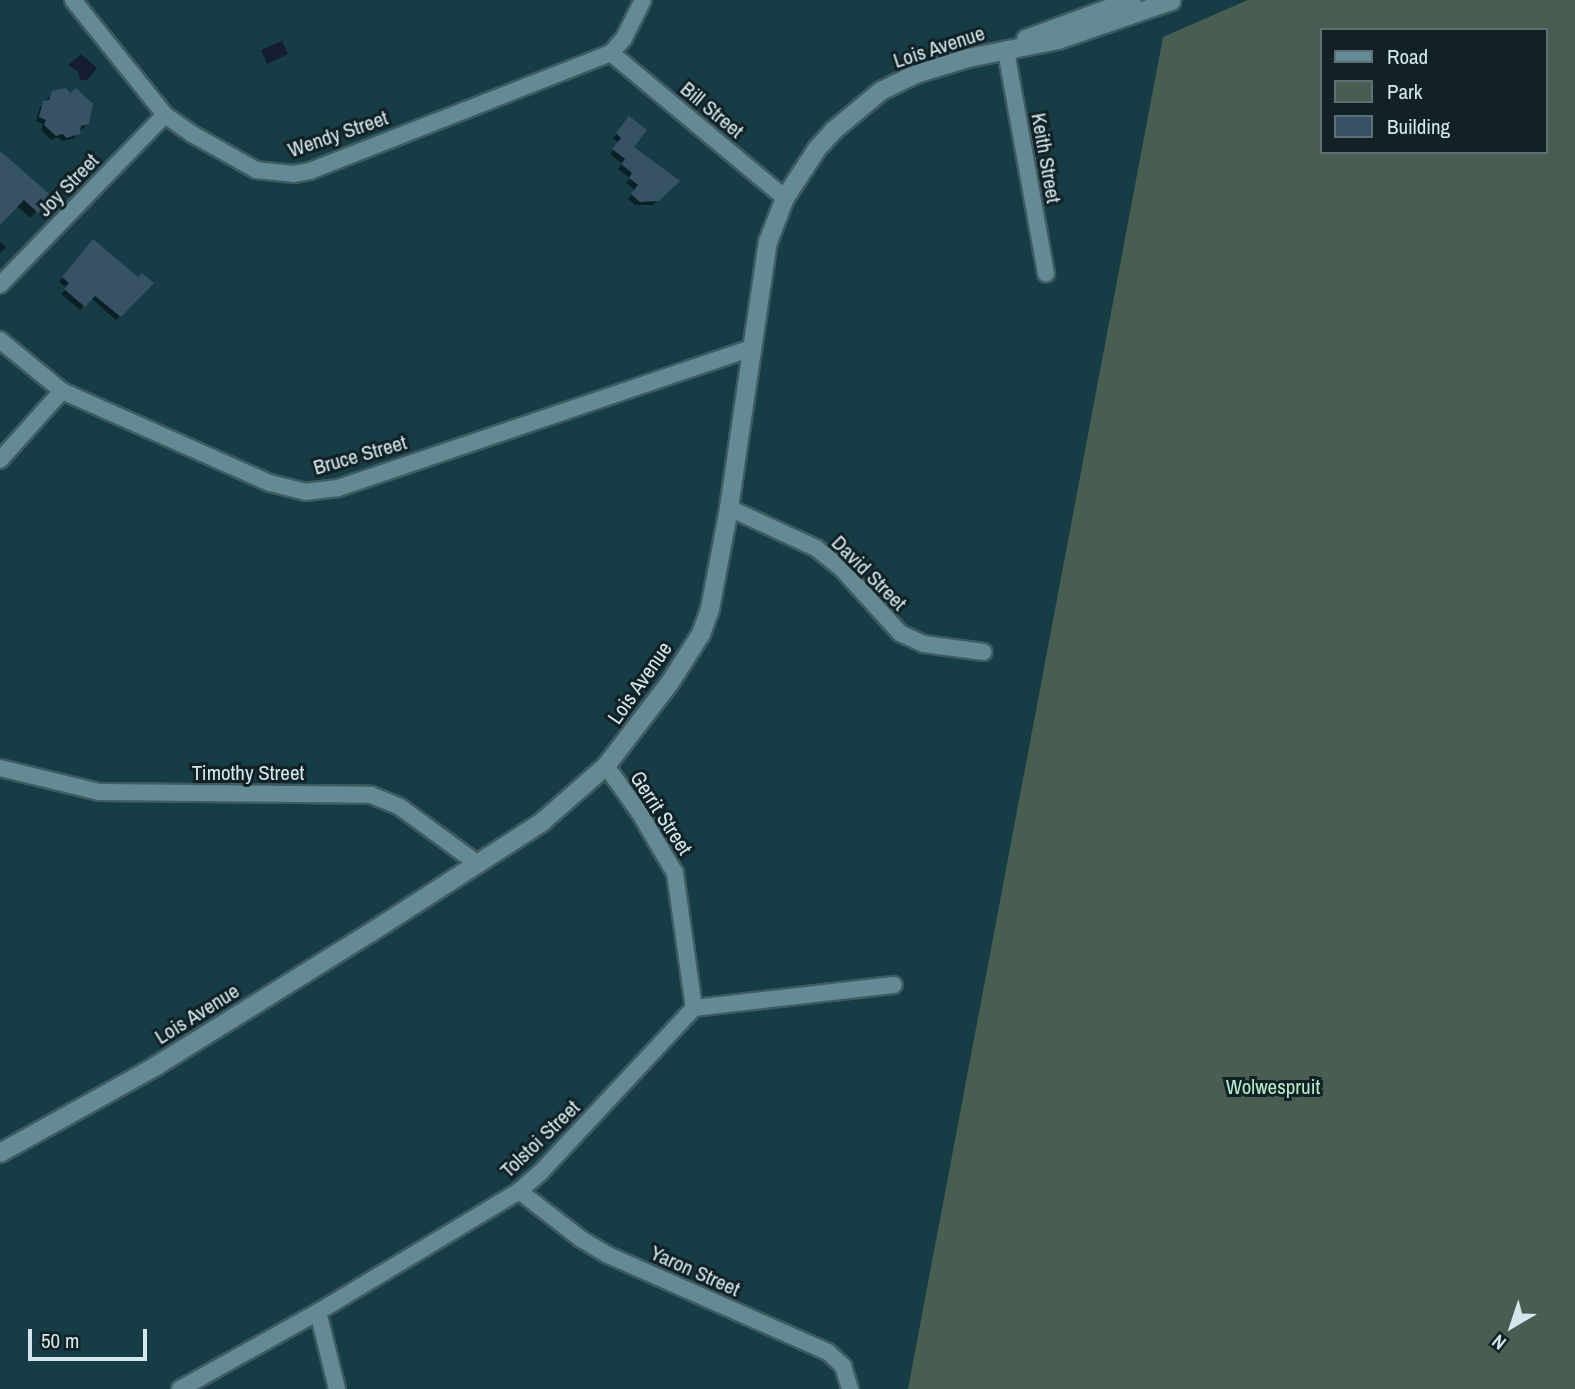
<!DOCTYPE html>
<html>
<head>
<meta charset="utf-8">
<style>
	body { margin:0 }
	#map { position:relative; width:1575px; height:1389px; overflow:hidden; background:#163d46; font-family:"Archivo Narrow",sans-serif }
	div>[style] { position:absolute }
	.green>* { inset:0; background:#485e51 }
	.water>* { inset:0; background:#161c31 }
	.shadow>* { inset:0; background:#0007 }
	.building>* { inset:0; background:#375165 }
	.roads { filter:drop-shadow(2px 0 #3f5a60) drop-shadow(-2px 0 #3f5a60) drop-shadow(0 2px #3f5a60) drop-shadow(0 -2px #3f5a60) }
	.street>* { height:16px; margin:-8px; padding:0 8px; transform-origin:8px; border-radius:8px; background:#648b95 }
	.secondary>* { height:18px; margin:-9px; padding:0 9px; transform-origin:9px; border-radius:9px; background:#648b95 }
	span { translate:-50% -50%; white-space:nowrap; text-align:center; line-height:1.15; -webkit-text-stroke:6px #112125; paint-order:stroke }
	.street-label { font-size:21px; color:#d3e7ec }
	.park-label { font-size:21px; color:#b4eccb }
	.legend { position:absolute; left:1320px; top:28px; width:228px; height:126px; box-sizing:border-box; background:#112125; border:2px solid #5f7075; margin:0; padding:9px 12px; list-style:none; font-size:21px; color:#d3e7ec }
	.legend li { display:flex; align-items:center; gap:14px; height:35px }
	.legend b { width:35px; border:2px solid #5f7075 }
	.north { position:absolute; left:1477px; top:1291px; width:70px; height:70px; -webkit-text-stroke:5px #112125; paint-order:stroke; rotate:219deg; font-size:19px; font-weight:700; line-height:28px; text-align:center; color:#d3e7ec }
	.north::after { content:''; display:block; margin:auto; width:24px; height:32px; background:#d3e7ec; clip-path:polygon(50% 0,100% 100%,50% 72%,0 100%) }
	.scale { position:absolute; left:28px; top:1329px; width:119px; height:32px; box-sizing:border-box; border:4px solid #d3e7ec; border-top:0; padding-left:9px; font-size:21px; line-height:24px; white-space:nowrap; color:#d3e7ec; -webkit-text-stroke:5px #112125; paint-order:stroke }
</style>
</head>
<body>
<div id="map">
	<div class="green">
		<div style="clip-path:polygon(evenodd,1248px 0,1575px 0,1575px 1389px,908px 1389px,1163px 37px,1248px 0,1321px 30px,1545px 30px,1545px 152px,1321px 152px,1321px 30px)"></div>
	</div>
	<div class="water">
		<div style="clip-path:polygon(282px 41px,288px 54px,267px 64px,261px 50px)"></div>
		<div style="clip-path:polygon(81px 54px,97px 68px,87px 80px,80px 80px,78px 72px,68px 65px)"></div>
	</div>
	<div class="shadow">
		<div style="clip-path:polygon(53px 93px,87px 124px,74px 138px,62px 141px,58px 137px,51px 140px,41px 130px,43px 124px,36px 121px,40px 107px)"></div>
		<div style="clip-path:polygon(625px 123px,631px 148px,677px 181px,653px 205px,635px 205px,628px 199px,635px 190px,626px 183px,630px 178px,618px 169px,622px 164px,610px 154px,619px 143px,613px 138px)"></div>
		<div style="clip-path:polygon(0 154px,51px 197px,30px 218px,16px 205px,0 222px)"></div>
		<div style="clip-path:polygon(0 242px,6px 247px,0 253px)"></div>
		<div style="clip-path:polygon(89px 246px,138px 279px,151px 283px,116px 320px,91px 298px,80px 310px,61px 294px,67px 288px,59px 282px)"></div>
	</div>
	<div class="building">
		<div style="clip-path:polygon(66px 88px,70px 93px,76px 88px,93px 104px,89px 124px,81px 126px,80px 134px,66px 138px,63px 134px,56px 136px,44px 125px,46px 120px,39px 117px,43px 101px,49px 100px,52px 91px)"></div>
		<div style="clip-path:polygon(629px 116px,647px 130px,634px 147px,680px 181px,659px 201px,640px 202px,631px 194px,638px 185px,629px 178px,632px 173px,621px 164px,625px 159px,612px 149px,621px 138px,616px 133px)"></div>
		<div style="clip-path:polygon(0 151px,53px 197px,38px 213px,24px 200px,0 225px)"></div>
		<div style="clip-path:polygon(93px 239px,138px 277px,142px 273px,154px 283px,121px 317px,95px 296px,85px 307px,64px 289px,69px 283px,62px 277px)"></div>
	</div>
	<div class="roads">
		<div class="street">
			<div style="left:73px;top:0;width:147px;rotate:51.3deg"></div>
			<div style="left:165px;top:115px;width:35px;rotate:35deg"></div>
			<div style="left:194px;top:135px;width:71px;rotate:29.4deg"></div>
			<div style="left:256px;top:170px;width:37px;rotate:6deg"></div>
			<div style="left:293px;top:174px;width:17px;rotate:-10deg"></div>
			<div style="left:310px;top:171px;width:323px;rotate:-21.4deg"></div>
			<div style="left:611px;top:53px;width:20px;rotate:-49deg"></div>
			<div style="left:624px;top:38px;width:42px;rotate:-63.4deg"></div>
			<div style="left:1006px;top:51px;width:226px;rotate:79.8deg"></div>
			<div style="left:611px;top:53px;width:226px;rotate:39.8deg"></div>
			<div style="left:0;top:285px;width:237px;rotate:-45.9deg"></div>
			<div style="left:0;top:340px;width:80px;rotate:39.4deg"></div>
			<div style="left:62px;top:391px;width:227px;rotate:23.9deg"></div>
			<div style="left:270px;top:483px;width:36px;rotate:14deg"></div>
			<div style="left:305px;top:492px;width:33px;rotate:-7deg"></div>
			<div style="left:338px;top:488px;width:437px;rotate:-18.7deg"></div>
			<div style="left:0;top:460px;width:93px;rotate:-48.1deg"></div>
			<div style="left:729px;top:508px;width:96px;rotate:24.7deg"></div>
			<div style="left:816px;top:548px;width:32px;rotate:39deg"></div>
			<div style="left:841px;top:568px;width:88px;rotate:47.8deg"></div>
			<div style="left:900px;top:633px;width:26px;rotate:25deg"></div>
			<div style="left:924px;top:644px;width:60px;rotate:7.7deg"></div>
			<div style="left:606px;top:766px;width:57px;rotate:54.3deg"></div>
			<div style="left:639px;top:812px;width:71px;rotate:59.5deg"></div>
			<div style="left:675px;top:873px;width:136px;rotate:82deg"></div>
			<div style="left:0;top:768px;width:102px;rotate:13.6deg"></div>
			<div style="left:99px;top:792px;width:272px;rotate:0.6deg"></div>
			<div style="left:371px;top:795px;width:31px;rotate:22deg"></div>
			<div style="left:400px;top:807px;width:97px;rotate:36.2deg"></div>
			<div style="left:519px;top:1191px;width:78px;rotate:37.7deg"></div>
			<div style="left:581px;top:1239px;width:31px;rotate:31deg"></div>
			<div style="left:608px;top:1255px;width:240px;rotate:23.8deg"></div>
			<div style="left:828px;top:1352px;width:21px;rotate:43deg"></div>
			<div style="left:843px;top:1366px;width:24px;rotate:73deg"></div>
			<div style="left:318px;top:1312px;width:79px;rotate:76.1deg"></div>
			<div style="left:180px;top:1389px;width:158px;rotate:-29.2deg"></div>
			<div style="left:318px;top:1312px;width:235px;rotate:-31deg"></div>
			<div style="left:519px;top:1191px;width:28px;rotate:-41deg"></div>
			<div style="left:540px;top:1173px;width:226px;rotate:-47deg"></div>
			<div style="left:694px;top:1008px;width:201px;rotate:-6.6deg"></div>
		</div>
		<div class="secondary">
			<div style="left:1026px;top:39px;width:113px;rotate:-20.2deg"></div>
			<div style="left:0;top:1153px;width:179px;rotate:-29.1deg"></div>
			<div style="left:156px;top:1066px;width:252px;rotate:-31.9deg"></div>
			<div style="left:370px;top:933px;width:205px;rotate:-32.8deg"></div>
			<div style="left:542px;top:822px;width:85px;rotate:-41.2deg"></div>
			<div style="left:606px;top:766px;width:103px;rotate:-52.5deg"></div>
			<div style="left:669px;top:684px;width:59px;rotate:-57.4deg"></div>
			<div style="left:701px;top:634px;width:27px;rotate:-70deg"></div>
			<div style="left:710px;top:609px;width:103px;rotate:-79.3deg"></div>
			<div style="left:729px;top:508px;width:269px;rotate:-81.7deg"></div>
			<div style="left:768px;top:242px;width:47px;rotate:-68.9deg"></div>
			<div style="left:785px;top:198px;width:59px;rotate:-56.9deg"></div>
			<div style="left:817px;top:149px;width:24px;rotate:-48deg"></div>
			<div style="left:833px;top:131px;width:62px;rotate:-39.8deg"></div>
			<div style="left:881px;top:91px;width:39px;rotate:-26deg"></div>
			<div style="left:916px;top:74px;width:54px;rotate:-17.1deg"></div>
			<div style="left:968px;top:58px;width:92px;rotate:-11.3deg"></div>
			<div style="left:1058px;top:40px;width:120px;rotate:-19deg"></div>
		</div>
	</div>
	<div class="street-label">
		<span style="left:939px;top:47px;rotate:-18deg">Lois Avenue</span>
		<span style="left:712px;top:110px;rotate:40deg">Bill Street</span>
		<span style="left:338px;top:134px;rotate:-19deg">Wendy Street</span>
		<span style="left:1046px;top:158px;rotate:80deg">Keith Street</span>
		<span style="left:68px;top:185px;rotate:-46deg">Joy Street</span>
		<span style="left:360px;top:455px;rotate:-16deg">Bruce Street</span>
		<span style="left:869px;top:573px;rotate:45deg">David Street</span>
		<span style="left:640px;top:683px;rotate:-55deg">Lois Avenue</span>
		<span style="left:248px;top:773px">Timothy Street</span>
		<span style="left:661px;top:813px;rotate:57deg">Gerrit Street</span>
		<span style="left:197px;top:1014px;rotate:-32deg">Lois Avenue</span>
		<span style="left:540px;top:1139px;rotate:-44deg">Tolstoi Street</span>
		<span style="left:695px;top:1271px;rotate:24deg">Yaron Street</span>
	</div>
	<div class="park-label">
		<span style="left:1273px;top:1087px">Wolwespruit</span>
	</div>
	<ul class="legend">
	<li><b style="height:9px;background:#648b95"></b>Road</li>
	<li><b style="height:19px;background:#485e51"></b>Park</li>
	<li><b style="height:19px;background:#375165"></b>Building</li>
	</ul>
	<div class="north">N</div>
	<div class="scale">50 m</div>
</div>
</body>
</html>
